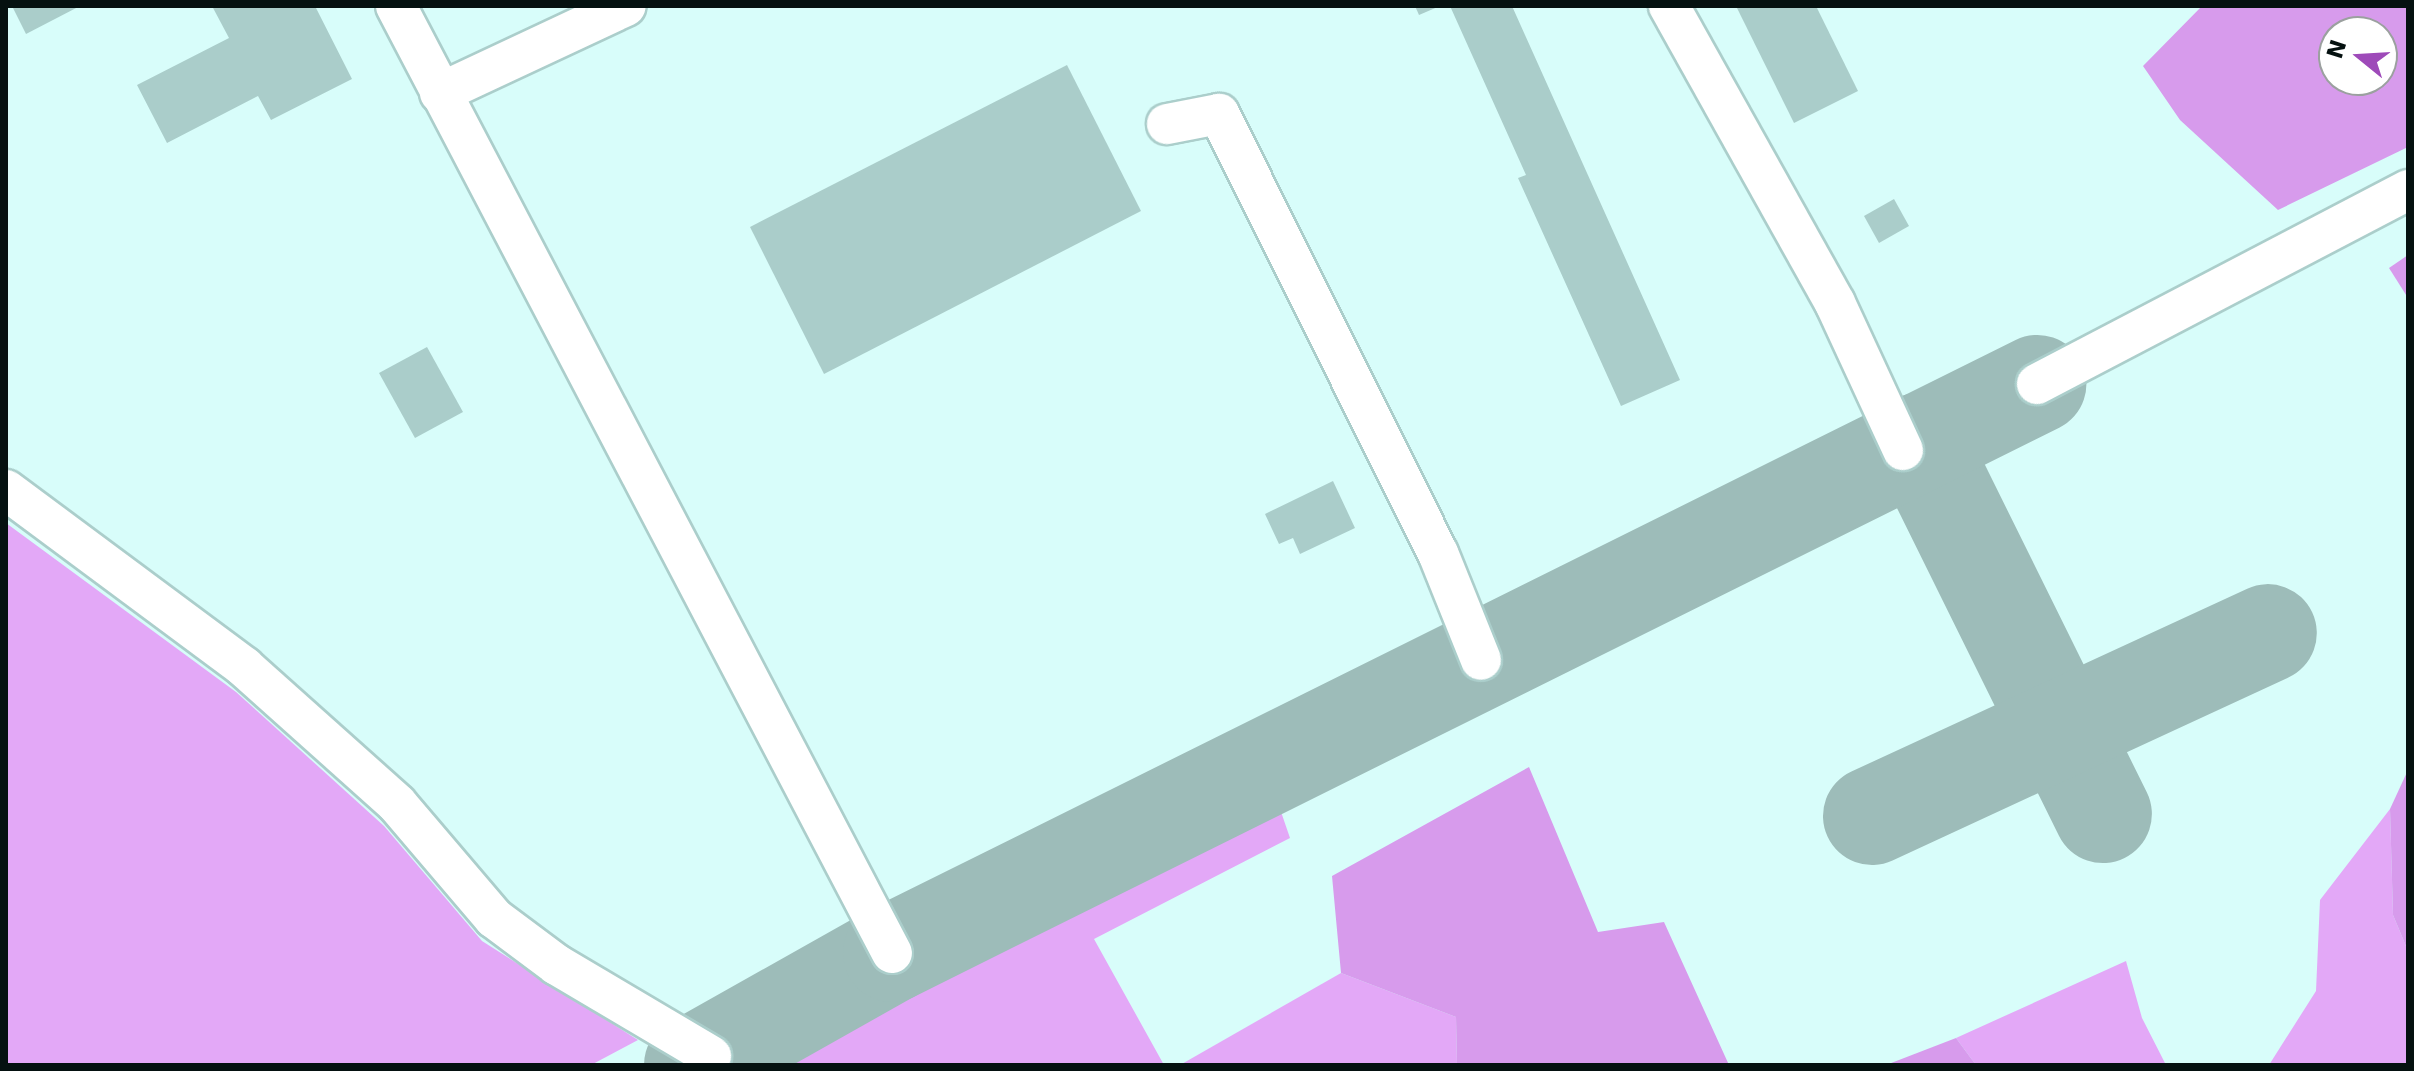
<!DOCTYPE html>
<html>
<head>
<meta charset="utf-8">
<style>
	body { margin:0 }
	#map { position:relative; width:2414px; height:1071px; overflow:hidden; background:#d8fdfa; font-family:"DejaVu Sans",sans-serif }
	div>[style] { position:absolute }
	.green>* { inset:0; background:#e3a8f7 }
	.forest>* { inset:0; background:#d79bec }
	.taxiway>* { height:98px; margin:-49px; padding:0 49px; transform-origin:49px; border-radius:49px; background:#9dbcb9 }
	.building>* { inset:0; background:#aacdca }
	.roads { filter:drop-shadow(2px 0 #abcecb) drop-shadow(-2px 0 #abcecb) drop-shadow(0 2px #abcecb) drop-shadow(0 -2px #abcecb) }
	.minor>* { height:40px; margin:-20px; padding:0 20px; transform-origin:20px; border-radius:20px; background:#fff }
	span { translate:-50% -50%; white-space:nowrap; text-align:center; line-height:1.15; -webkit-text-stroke:7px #fff; paint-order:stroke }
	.frame { position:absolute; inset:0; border:8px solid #051110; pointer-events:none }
	.north { position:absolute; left:2318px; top:16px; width:80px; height:80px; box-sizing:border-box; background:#fff; border:2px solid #9ba09f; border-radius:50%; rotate:288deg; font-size:22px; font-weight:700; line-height:32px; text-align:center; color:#051110 }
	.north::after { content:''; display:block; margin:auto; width:28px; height:36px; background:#9e4ab9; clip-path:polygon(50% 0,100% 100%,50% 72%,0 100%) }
</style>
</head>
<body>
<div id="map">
	<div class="green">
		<div style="clip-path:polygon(6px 523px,236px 692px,384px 826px,482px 941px,638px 1040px,591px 1065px,6px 1065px)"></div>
		<div style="clip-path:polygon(1278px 803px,1290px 838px,1094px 939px,1164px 1065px,758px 1065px)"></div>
		<div style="clip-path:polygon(2390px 809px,2393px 915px,2408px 951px,2408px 1065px,2269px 1065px,2316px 991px,2320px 900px)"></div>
		<div style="clip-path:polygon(2126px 961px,2142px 1018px,2166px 1065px,1976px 1065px,1956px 1038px)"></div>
		<div style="clip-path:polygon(1341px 973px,1456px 1017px,1457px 1065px,1180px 1065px)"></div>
	</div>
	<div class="forest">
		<div style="clip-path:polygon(evenodd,2202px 6px,2408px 6px,2408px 147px,2278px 210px,2180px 120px,2143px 66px,2202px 6px,2334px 32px,2382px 32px,2382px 80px,2334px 80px,2334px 32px)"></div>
		<div style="clip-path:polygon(2408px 255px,2408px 298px,2389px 268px)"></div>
		<div style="clip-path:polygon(1529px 767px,1598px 932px,1664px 922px,1729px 1065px,1457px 1065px,1456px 1017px,1341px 973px,1332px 876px)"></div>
		<div style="clip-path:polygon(2408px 770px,2408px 951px,2393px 915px,2390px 809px)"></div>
		<div style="clip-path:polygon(1956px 1038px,1976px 1065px,1886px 1065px)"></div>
	</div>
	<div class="taxiway">
		<div style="left:1919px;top:442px;width:415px;rotate:63.7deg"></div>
		<div style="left:1872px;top:816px;width:436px;rotate:-24.8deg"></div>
		<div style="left:693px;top:1065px;width:228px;rotate:-29.4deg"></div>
		<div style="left:892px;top:953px;width:1279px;rotate:-26.42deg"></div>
	</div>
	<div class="building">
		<div style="clip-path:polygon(12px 6px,80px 6px,26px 34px)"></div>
		<div style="clip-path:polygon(212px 6px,315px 6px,352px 79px,271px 120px,258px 96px,167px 143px,137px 85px,229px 38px)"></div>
		<div style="clip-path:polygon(1415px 6px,1440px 6px,1419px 15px)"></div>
		<div style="clip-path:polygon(1450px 6px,1512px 6px,1680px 380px,1621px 406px,1518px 178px,1526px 175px)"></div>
		<div style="clip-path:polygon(1736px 6px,1816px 6px,1858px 91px,1794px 123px)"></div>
		<div style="clip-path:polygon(1067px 65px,1141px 211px,824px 374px,750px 227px)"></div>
		<div style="clip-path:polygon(1894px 199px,1909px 226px,1879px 243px,1864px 216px)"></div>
		<div style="clip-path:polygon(427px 347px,463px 412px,415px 438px,379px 373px)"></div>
		<div style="clip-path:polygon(1333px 481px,1355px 528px,1300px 554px,1293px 538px,1279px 544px,1265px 514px)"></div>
	</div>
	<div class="roads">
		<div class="minor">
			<div style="left:396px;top:6px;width:1069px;rotate:62.36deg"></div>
			<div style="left:1669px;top:6px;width:340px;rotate:60.8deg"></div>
			<div style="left:1835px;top:303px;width:162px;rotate:65.2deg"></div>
			<div style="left:440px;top:93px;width:205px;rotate:-25.1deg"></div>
			<div style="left:1167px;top:124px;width:53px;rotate:-10.9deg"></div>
			<div style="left:1219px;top:114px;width:491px;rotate:63.5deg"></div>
			<div style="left:1438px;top:553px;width:115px;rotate:68.1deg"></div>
			<div style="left:2037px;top:384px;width:419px;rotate:-27.6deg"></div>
			<div style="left:6px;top:490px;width:297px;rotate:36.6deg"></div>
			<div style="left:244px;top:667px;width:205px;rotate:41.8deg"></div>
			<div style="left:397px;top:804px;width:150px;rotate:49.6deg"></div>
			<div style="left:494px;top:918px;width:79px;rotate:36.7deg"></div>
			<div style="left:557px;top:965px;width:179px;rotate:30.6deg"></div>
		</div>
	</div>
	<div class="frame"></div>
	<div class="north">N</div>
</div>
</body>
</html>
